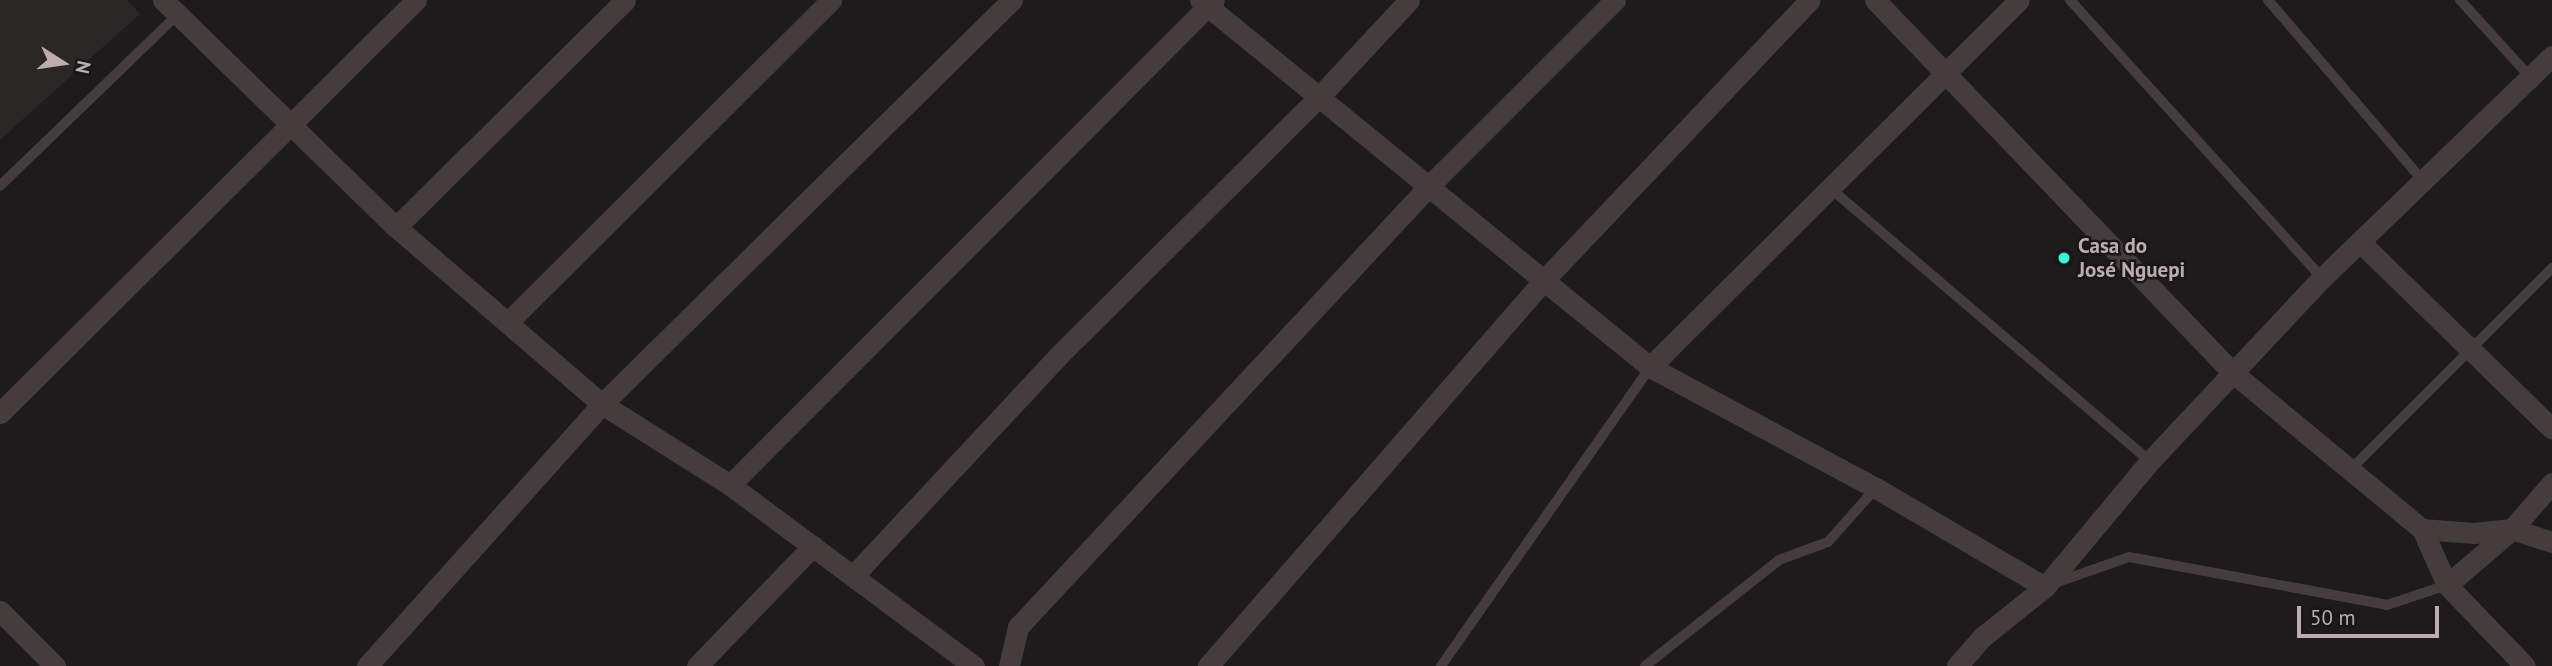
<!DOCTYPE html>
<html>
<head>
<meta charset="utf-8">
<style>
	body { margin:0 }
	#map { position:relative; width:2552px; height:666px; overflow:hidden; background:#1d1b1b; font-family:"PT Sans",sans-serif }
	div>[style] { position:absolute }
	.built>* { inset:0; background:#2a2727 }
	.service>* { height:10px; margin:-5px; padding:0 5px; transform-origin:5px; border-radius:5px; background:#453d3d }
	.minor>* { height:21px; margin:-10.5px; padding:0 10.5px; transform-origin:10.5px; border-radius:10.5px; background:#453d3d }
	.dots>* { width:19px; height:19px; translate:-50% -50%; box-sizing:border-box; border:4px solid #181616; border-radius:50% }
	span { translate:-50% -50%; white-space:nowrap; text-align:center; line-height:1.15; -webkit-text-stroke:5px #181616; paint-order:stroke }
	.poi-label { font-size:21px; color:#bdadaf; font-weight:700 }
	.left { translate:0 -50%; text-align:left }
	.north { position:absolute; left:28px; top:28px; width:70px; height:70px; -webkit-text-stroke:5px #181616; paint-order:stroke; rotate:102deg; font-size:19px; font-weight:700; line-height:28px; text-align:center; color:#bdadaf }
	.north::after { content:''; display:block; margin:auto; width:24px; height:32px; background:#bdadaf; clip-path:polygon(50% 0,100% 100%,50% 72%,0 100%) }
	.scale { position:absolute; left:2297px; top:606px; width:142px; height:32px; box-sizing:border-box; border:4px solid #bdadaf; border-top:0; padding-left:9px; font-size:21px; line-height:24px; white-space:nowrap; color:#bdadaf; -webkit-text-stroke:5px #181616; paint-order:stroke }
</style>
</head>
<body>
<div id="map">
	<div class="built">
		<div style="clip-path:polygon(0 0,127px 0,140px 14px,0 140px)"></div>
	</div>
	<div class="service">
		<div style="left:2070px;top:0;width:375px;rotate:47.8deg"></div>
		<div style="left:2268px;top:0;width:238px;rotate:49.4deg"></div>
		<div style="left:2460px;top:0;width:104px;rotate:47.7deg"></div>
		<div style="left:0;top:186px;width:248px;rotate:-44deg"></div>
		<div style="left:1830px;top:188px;width:421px;rotate:40.5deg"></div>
		<div style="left:2350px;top:470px;width:286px;rotate:-45deg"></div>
		<div style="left:2052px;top:584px;width:82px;rotate:-19.3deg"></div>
		<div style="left:2129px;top:557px;width:262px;rotate:10.5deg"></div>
		<div style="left:2387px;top:605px;width:63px;rotate:-18.4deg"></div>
		<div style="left:1441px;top:666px;width:365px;rotate:-55deg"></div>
		<div style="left:1645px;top:666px;width:171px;rotate:-38.3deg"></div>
		<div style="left:1779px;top:560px;width:52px;rotate:-20.2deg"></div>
		<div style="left:1828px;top:542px;width:72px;rotate:-48.4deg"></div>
	</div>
	<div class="minor">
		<div style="left:163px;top:0;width:325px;rotate:44.3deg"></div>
		<div style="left:396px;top:227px;width:272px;rotate:40.7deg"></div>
		<div style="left:602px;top:404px;width:151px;rotate:32.3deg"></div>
		<div style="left:730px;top:485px;width:304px;rotate:36.6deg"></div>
		<div style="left:1200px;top:0;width:581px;rotate:39.2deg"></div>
		<div style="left:1650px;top:367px;width:256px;rotate:28.2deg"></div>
		<div style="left:1876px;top:488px;width:196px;rotate:30.4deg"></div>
		<div style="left:1875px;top:0;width:516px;rotate:46.18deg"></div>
		<div style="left:2232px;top:372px;width:246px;rotate:39.6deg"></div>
		<div style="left:2422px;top:529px;width:61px;rotate:65.9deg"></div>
		<div style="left:2447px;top:585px;width:112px;rotate:46.1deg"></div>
		<div style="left:396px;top:227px;width:322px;rotate:-44.7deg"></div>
		<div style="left:2360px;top:242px;width:268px;rotate:44.2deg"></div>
		<div style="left:509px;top:321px;width:455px;rotate:-44.9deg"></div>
		<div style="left:1650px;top:367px;width:520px;rotate:-44.84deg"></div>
		<div style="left:0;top:413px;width:586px;rotate:-44.79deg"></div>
		<div style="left:730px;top:485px;width:685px;rotate:-45.06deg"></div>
		<div style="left:2422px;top:529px;width:52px;rotate:4.4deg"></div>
		<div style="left:2474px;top:533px;width:38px;rotate:-6deg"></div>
		<div style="left:2512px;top:529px;width:42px;rotate:18deg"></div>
		<div style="left:853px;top:576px;width:302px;rotate:-47deg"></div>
		<div style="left:1059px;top:355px;width:366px;rotate:-44.8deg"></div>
		<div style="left:1319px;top:97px;width:132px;rotate:-47.1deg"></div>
		<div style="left:2447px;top:585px;width:86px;rotate:-40.7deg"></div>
		<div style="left:2512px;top:529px;width:61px;rotate:-49deg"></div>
		<div style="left:0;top:611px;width:78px;rotate:45deg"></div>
		<div style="left:367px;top:666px;width:352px;rotate:-48.1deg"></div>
		<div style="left:602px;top:404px;width:576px;rotate:-44.58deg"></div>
		<div style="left:697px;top:666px;width:167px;rotate:-46deg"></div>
		<div style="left:1009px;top:666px;width:40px;rotate:-77deg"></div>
		<div style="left:1018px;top:627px;width:603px;rotate:-47.02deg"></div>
		<div style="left:1429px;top:186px;width:263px;rotate:-45deg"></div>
		<div style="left:1208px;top:666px;width:512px;rotate:-48.96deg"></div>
		<div style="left:1544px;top:280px;width:386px;rotate:-46.5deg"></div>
		<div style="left:1957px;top:666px;width:37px;rotate:-49deg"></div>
		<div style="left:1981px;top:638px;width:82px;rotate:-38.6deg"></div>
		<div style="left:2045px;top:587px;width:164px;rotate:-50.2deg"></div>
		<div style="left:2150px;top:461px;width:251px;rotate:-46.8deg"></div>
		<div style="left:2322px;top:278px;width:320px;rotate:-44deg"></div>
	</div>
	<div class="dots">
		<div style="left:2064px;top:258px;background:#34fcdc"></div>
	</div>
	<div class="poi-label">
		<span class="left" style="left:2078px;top:258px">Casa do<br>José Nguepi</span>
	</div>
	<div class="north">N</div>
	<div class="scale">50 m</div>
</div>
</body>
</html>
